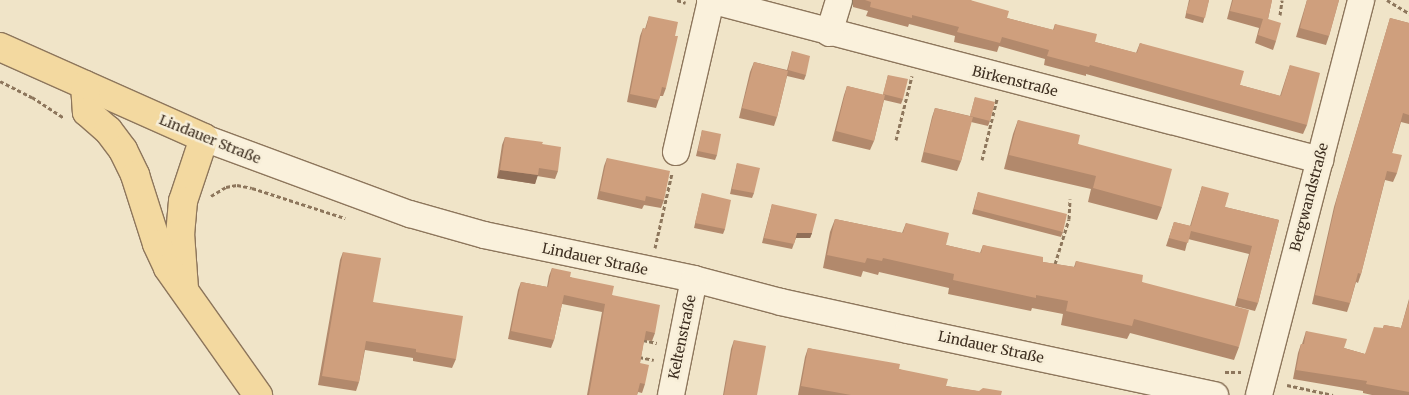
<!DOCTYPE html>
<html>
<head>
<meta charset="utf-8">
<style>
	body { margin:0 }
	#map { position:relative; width:1409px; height:395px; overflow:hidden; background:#f0e4c8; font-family:Merriweather,serif }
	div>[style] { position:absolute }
	.path>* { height:3px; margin-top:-1.5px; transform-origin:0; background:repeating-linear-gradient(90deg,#8d765c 0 4px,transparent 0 6.5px) }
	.roads { filter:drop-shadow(1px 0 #8d765c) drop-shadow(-1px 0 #8d765c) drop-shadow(0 1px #8d765c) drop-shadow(0 -1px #8d765c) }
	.minor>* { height:26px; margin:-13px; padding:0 13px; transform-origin:13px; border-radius:13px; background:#faf1dc }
	.major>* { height:28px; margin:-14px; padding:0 14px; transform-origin:14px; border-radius:14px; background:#f3d9a0 }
	.wall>* { inset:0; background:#b2896c }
	.shaded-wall>* { inset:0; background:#916f58 }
	.building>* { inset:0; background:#cf9f7d }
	span { translate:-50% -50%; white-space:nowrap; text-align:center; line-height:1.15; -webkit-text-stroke:5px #f7eed8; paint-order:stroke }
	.street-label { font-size:14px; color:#3d2e20 }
</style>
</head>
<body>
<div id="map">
	<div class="path">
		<div style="left:677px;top:0;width:9px;rotate:18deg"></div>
		<div style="left:1387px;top:0;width:26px;rotate:31deg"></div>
		<div style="left:1280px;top:15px;width:15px;rotate:-82deg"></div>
		<div style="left:0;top:81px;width:36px;rotate:27deg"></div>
		<div style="left:32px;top:97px;width:37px;rotate:33deg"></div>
		<div style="left:896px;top:140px;width:66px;rotate:-76deg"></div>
		<div style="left:982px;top:160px;width:63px;rotate:-76.2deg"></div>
		<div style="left:211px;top:196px;width:17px;rotate:-31deg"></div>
		<div style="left:226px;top:187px;width:11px;rotate:-10deg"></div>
		<div style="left:237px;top:185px;width:15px;rotate:11deg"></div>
		<div style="left:252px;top:188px;width:98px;rotate:17.9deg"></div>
		<div style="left:655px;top:248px;width:77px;rotate:-77.2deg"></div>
		<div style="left:1055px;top:264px;width:47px;rotate:-72.7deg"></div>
		<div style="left:1069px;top:219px;width:20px;rotate:-87deg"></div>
		<div style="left:643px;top:340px;width:14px;rotate:12deg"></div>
		<div style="left:639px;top:357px;width:15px;rotate:11deg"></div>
		<div style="left:1225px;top:372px;width:16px"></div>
		<div style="left:1287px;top:385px;width:47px;rotate:12.3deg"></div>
	</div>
	<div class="roads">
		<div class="minor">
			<div style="left:710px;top:0;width:631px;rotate:14.7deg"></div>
			<div style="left:829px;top:33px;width:34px;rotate:-73deg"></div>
			<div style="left:204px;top:138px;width:220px;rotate:20.3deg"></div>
			<div style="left:410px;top:214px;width:77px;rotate:15.8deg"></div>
			<div style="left:484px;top:235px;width:215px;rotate:11.8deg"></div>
			<div style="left:694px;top:279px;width:90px;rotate:14.8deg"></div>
			<div style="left:781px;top:302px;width:130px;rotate:12.4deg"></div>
			<div style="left:908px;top:330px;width:314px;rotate:12deg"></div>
			<div style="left:676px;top:152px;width:156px;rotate:-77deg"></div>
			<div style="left:671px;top:395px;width:118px;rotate:-78.8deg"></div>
			<div style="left:1259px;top:395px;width:408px;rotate:-75.5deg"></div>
		</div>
		<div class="major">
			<div style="left:0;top:47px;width:223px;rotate:24deg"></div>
			<div style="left:204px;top:138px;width:66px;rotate:108.4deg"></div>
			<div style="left:183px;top:201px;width:32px;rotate:95deg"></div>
			<div style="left:180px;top:233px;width:56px;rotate:85.9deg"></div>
			<div style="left:85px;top:85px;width:27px;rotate:86deg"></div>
			<div style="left:87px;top:112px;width:28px;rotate:41deg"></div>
			<div style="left:108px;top:130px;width:25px;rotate:53deg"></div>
			<div style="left:123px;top:150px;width:28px;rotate:64deg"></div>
			<div style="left:135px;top:175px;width:72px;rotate:72.3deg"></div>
			<div style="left:157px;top:244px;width:26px;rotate:65deg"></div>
			<div style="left:168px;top:268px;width:156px;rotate:54.7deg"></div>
		</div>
	</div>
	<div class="wall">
		<div style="clip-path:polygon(853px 0,970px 0,1007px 18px,1053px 30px,1055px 24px,1095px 42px,1136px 53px,1140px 43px,1240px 85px,1280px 96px,1290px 65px,1307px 125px,1303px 134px,1086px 74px,1086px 76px,1044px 65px,1045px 59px,999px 46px,997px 52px,954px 42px,955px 36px,909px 24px,908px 27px,866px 16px,868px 11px,853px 7px)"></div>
		<div style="clip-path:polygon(1189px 0,1209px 0,1203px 23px,1185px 18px)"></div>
		<div style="clip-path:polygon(1232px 0,1272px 0,1268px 19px,1276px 41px,1273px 50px,1255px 43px,1259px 28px,1227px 19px)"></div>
		<div style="clip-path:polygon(1307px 0,1339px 0,1329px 36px,1326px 45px,1296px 37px)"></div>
		<div style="clip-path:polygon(649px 16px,666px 88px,663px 96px,660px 96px,656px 108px,627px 102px,640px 36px,643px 28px,645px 29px)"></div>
		<div style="clip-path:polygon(1390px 18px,1409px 23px,1409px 124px,1401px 122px,1392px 153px,1397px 173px,1393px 182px,1385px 180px,1361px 274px,1358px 283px,1356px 282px,1350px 303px,1347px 312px,1312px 304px,1334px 207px)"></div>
		<div style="clip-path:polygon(792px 51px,806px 75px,804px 80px,787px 76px,777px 117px,774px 126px,739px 118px,750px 72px,754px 62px,787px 70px)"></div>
		<div style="clip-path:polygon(888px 75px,903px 99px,901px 104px,884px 100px,874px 141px,870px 150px,832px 141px,844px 95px,847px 86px,883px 95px)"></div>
		<div style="clip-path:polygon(975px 97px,990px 121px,988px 126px,971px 122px,961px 161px,957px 171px,921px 162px,932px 117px,935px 108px,970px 116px)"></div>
		<div style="clip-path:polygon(1018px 120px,1078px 144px,1162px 207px,1157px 220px,1088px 202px,1091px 189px,1004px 169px,1013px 134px)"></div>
		<div style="clip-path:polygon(702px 130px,717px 155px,715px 160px,696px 156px,701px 135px)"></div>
		<div style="clip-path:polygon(505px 137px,542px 144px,558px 171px,555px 179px,537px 176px,535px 184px,497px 178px,502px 145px)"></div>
		<div style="clip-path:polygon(607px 158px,664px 200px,661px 208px,644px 205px,642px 209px,597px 199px,604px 166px)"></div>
		<div style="clip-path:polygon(737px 163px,754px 193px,752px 198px,730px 194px)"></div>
		<div style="clip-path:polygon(1202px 186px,1225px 207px,1279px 220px,1258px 303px,1255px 311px,1235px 306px,1249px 254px,1188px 239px,1185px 251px,1166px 246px,1174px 222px,1190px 226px)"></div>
		<div style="clip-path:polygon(978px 192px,1063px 232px,1061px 237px,972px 214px)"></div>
		<div style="clip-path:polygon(702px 193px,725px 229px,723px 234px,694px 228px)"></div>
		<div style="clip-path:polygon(772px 204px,812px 233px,810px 238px,796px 238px,792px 249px,762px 243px)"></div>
		<div style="clip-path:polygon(835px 219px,902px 233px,906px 223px,946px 245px,980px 253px,983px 245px,1043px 262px,1074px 267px,1076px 261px,1142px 282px,1239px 347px,1234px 360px,1130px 333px,1127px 339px,1061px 325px,1063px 314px,1032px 308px,1031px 311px,948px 294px,949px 288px,879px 272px,878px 275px,863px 271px,861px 277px,823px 268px,830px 232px)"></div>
		<div style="clip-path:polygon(343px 252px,373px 302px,456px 359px,452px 368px,413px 361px,413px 358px,365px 350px,359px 382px,356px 391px,318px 385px,340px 260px)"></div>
		<div style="clip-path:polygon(552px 268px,570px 277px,612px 295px,655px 333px,652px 341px,644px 340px,640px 363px,645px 384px,642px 393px,638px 392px,637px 395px,587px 395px,602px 312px,562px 304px,554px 340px,551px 348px,508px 339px,518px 290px,521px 282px,547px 287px,549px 276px)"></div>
		<div style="clip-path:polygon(1409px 299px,1409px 395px,1372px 395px,1363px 393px,1363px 391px,1293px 379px,1298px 353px,1301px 344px,1302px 344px,1306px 331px,1344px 348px,1365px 354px,1383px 328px,1384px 325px,1401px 328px)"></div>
		<div style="clip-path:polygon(734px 340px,757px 395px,723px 395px,731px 349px)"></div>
		<div style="clip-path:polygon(808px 348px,899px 369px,946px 386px,1001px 395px,798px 395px,805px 357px)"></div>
	</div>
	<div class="shaded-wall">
		<div style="clip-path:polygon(500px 170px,538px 175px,535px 184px,497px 178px)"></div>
		<div style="clip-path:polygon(797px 233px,812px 233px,810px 238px,795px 238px)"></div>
	</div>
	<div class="building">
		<div style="clip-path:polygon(865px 0,970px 0,1009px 11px,1007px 18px,1030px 24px,1054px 30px,1055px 24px,1097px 34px,1095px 42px,1137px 53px,1140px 43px,1244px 71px,1240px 85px,1281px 96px,1290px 65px,1320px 73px,1307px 125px,1090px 65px,1089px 67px,1047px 56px,1049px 50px,1002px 37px,1000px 43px,957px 32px,959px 27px,912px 15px,912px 18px,870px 7px,871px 2px)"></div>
		<div style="clip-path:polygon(1190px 0,1209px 0,1205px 18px,1186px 13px)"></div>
		<div style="clip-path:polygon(1233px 0,1272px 0,1268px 19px,1281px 23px,1276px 41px,1258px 35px,1263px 19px,1230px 11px)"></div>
		<div style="clip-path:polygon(1307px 0,1339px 0,1329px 36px,1300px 28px)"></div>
		<div style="clip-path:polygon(649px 16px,678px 22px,675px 36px,678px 36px,666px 88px,662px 87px,659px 100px,630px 94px,643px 28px,646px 29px)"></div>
		<div style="clip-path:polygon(1390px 18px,1409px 23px,1409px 115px,1403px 113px,1392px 153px,1402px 155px,1397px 173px,1387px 171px,1361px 274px,1358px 273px,1350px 303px,1315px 295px,1337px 198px)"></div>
		<div style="clip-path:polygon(792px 51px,810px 56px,806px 75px,788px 70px)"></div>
		<div style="clip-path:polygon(754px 62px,788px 71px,777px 117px,742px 108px)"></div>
		<div style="clip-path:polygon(888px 75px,908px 79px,903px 99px,883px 94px)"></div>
		<div style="clip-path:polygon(847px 86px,885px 95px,874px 141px,836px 131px)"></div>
		<div style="clip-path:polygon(975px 97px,995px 102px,990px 121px,970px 116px)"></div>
		<div style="clip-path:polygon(935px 108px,973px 117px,961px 161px,924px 152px)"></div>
		<div style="clip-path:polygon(1018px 120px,1080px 135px,1078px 144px,1172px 169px,1162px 207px,1093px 188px,1096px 176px,1009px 155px)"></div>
		<div style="clip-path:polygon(702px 130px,721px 134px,717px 155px,698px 151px)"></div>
		<div style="clip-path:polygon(505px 137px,543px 142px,542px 144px,561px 147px,558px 171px,539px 168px,538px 175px,500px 170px)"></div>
		<div style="clip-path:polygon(607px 158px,670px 171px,664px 200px,646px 196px,645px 201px,600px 191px)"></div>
		<div style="clip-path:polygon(737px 163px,760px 168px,754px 193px,732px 189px)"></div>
		<div style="clip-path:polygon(1202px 186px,1229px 193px,1225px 207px,1279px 220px,1258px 303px,1238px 298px,1252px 246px,1191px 231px,1188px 243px,1169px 238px,1174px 222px,1191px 226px)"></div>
		<div style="clip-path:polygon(978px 192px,1067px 214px,1063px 232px,974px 209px)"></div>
		<div style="clip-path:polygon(702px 193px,731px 200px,725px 229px,695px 223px)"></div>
		<div style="clip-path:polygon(772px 204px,817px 214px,812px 233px,797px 233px,794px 244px,764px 238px)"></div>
		<div style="clip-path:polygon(835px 219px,903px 233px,906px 223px,949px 233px,946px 245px,981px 253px,983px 245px,1043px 257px,1043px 262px,1075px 267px,1076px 261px,1143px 275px,1142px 282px,1249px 310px,1239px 347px,1134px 319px,1132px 326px,1066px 311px,1068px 301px,1036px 295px,1036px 298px,953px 280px,954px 274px,883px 258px,882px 261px,867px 258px,865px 263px,827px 255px)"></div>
		<div style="clip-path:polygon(343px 252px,381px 258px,373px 302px,463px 316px,456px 359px,416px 352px,416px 349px,366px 341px,359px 382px,322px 376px)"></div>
		<div style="clip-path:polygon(552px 268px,571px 272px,570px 277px,614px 286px,612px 295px,660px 305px,655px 333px,646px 331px,640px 363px,649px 365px,645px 384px,640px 383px,637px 395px,589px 395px,605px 304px,564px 295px,554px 340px,511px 331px,521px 282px,548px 287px)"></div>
		<div style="clip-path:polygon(1409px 301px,1409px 392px,1366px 384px,1367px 381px,1296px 370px,1301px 344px,1304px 344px,1306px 331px,1347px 339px,1344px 348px,1365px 354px,1374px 327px,1383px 328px,1384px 325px,1401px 328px)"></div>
		<div style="clip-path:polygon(734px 340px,766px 346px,757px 395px,724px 395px)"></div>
		<div style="clip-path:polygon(808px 348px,900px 364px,899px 369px,948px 379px,946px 386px,979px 391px,983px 388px,1002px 391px,1001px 395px,851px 395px,801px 386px)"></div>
	</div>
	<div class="street-label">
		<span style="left:1015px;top:81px;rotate:14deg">Birkenstraße</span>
		<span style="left:210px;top:139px;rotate:22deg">Lindauer Straße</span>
		<span style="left:1309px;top:197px;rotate:-75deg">Bergwandstraße</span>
		<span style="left:595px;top:259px;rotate:12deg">Lindauer Straße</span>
		<span style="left:682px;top:337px;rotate:-78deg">Keltenstraße</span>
		<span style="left:991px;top:347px;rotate:12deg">Lindauer Straße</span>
	</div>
</div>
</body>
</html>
